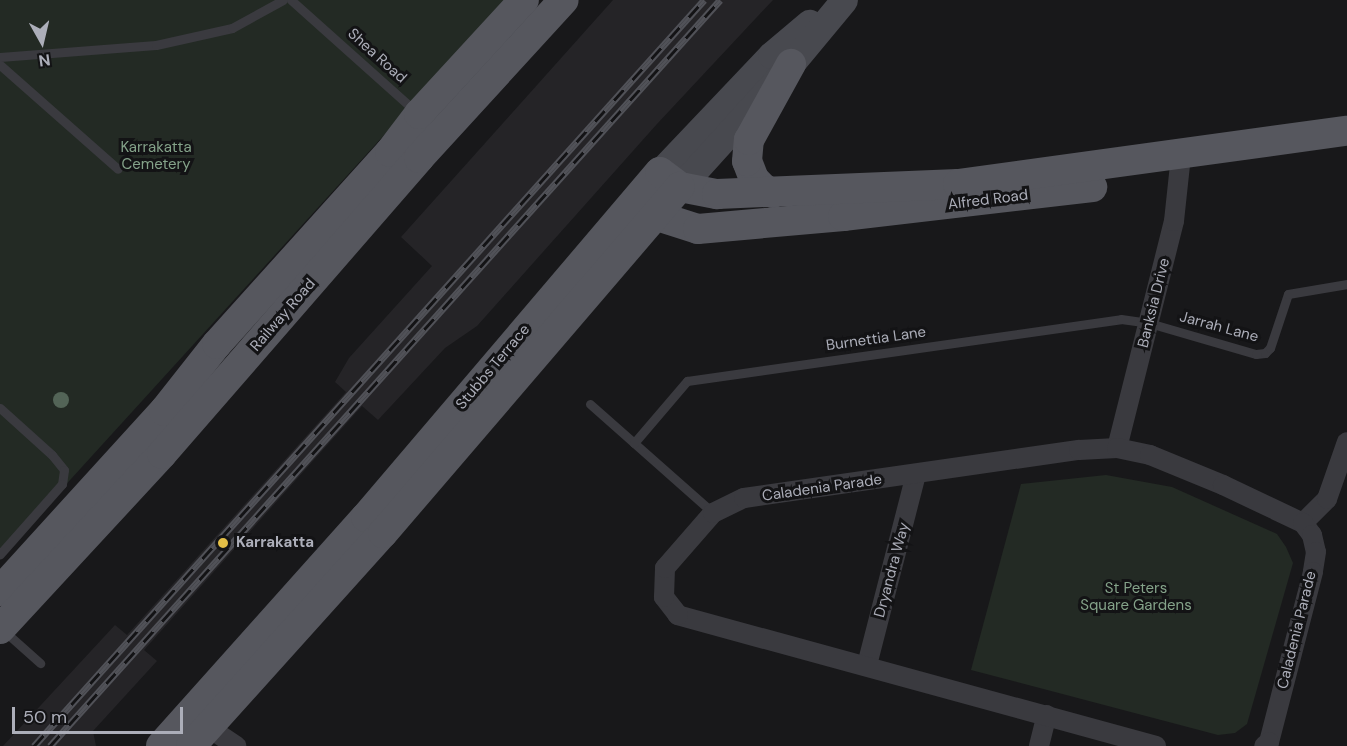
<!DOCTYPE html>
<html>
<head>
<meta charset="utf-8">
<style>
	body { margin:0 }
	#map { position:relative; width:1347px; height:746px; overflow:hidden; background:#18181a; font-family:"DM Sans",sans-serif }
	div>[style] { position:absolute }
	.built>* { inset:0; background:#252427 }
	.green>* { inset:0; background:#232a24 }
	.lane>* { height:9px; margin:-4.5px; padding:0 4.5px; transform-origin:4.5px; border-radius:4.5px; background:#3a3a3f }
	.street>* { height:20px; margin:-10px; padding:0 10px; transform-origin:10px; border-radius:10px; background:#3a3a3f }
	.secondary>* { height:27px; margin:-13.5px; padding:0 13.5px; transform-origin:13.5px; border-radius:13.5px; background:#48494f }
	.primary>* { height:30px; margin:-15px; padding:0 15px; transform-origin:15px; border-radius:15px; background:#56575e }
	.rail>* { height:7px; margin-top:-3.5px; transform-origin:0; background:repeating-linear-gradient(90deg,#131315 0 14px,#515258 0 28px); box-sizing:border-box; border-block:2px solid #515258 }
	.trees>* { width:16px; height:16px; margin:-8px; border-radius:50%; background:#536457 }
	.dots>* { width:16px; height:16px; translate:-50% -50%; box-sizing:border-box; border:3px solid #131315; border-radius:50% }
	span { translate:-50% -50%; white-space:nowrap; text-align:center; line-height:1.15; -webkit-text-stroke:6px #131315; paint-order:stroke }
	.street-label { font-size:15px; color:#acaeb9 }
	.park-label { font-size:15px; color:#84a289 }
	.poi-label { font-size:15px; color:#acaeb9; font-weight:700 }
	.left { translate:0 -50%; text-align:left }
	.north { position:absolute; left:12px; top:12px; width:60px; height:60px; -webkit-text-stroke:4px #131315; paint-order:stroke; rotate:172deg; font-size:16px; font-weight:700; line-height:24px; text-align:center; color:#acaeb9 }
	.north::after { content:''; display:block; margin:auto; width:21px; height:27px; background:#acaeb9; clip-path:polygon(50% 0,100% 100%,50% 72%,0 100%) }
	.scale { position:absolute; left:12px; top:707px; width:171px; height:27px; box-sizing:border-box; border:3px solid #acaeb9; border-top:0; padding-left:8px; font-size:18px; line-height:21px; white-space:nowrap; color:#acaeb9; -webkit-text-stroke:4px #131315; paint-order:stroke }
</style>
</head>
<body>
<div id="map">
	<div class="built">
		<div style="clip-path:polygon(613px 0,773px 0,657px 124px,477px 326px,445px 348px,378px 420px,362px 406px,144px 650px,157px 661px,93px 731px,96px 746px,3px 746px,115px 625px,127px 635px,346px 392px,335px 382px,349px 358px,432px 266px,401px 237px)"></div>
	</div>
	<div class="green">
		<div style="clip-path:polygon(0 0,507px 0,0 557px)"></div>
		<div style="clip-path:polygon(1106px 475px,1172px 487px,1277px 534px,1286px 547px,1293px 563px,1247px 724px,1235px 733px,1218px 735px,971px 670px,1021px 484px)"></div>
	</div>
	<div class="lane">
		<div style="left:291px;top:0;width:166px;rotate:41.8deg"></div>
		<div style="left:0;top:57px;width:156px;rotate:-4.4deg"></div>
		<div style="left:156px;top:45px;width:78px;rotate:-12.6deg"></div>
		<div style="left:232px;top:28px;width:58px;rotate:-28.8deg"></div>
		<div style="left:0;top:65px;width:157px;rotate:41.4deg"></div>
		<div style="left:590px;top:404px;width:164px;rotate:41.5deg"></div>
		<div style="left:0;top:408px;width:70px;rotate:42.1deg"></div>
		<div style="left:52px;top:455px;width:19px;rotate:51deg"></div>
		<div style="left:64px;top:470px;width:14px;rotate:98deg"></div>
		<div style="left:62px;top:484px;width:94px;rotate:131.5deg"></div>
		<div style="left:634px;top:443px;width:82px;rotate:-49.5deg"></div>
		<div style="left:687px;top:381px;width:438px;rotate:-8.1deg"></div>
		<div style="left:1121px;top:319px;width:28px;rotate:8deg"></div>
		<div style="left:1149px;top:323px;width:111px;rotate:16.2deg"></div>
		<div style="left:1256px;top:354px;width:9px;rotate:-6deg"></div>
		<div style="left:1265px;top:353px;width:7px;rotate:-45deg"></div>
		<div style="left:1270px;top:348px;width:57px;rotate:-71.6deg"></div>
		<div style="left:1288px;top:294px;width:60px;rotate:-9.6deg"></div>
		<div style="left:3px;top:630px;width:50px;rotate:41.7deg"></div>
	</div>
	<div class="street">
		<div style="left:1117px;top:448px;width:234px;rotate:-75.9deg"></div>
		<div style="left:1174px;top:221px;width:66px;rotate:-83.9deg"></div>
		<div style="left:1303px;top:523px;width:34px;rotate:-45deg"></div>
		<div style="left:1327px;top:499px;width:60px;rotate:-70.7deg"></div>
		<div style="left:867px;top:665px;width:197px;rotate:-75.6deg"></div>
		<div style="left:199px;top:721px;width:45px;rotate:34deg"></div>
		<div style="left:1039px;top:746px;width:32px;rotate:-76deg"></div>
		<div style="left:1156px;top:746px;width:496px;rotate:-164.7deg"></div>
		<div style="left:678px;top:615px;width:23px;rotate:-128deg"></div>
		<div style="left:664px;top:597px;width:29px;rotate:-88deg"></div>
		<div style="left:665px;top:568px;width:73px;rotate:-48.9deg"></div>
		<div style="left:713px;top:513px;width:34px;rotate:-26deg"></div>
		<div style="left:744px;top:498px;width:338px;rotate:-8.2deg"></div>
		<div style="left:1079px;top:450px;width:38px;rotate:-3deg"></div>
		<div style="left:1117px;top:448px;width:34px;rotate:12deg"></div>
		<div style="left:1150px;top:455px;width:79px;rotate:22.3deg"></div>
		<div style="left:1223px;top:485px;width:89px;rotate:25.4deg"></div>
		<div style="left:1303px;top:523px;width:15px;rotate:53deg"></div>
		<div style="left:1312px;top:535px;width:17px;rotate:77deg"></div>
		<div style="left:1316px;top:552px;width:20px;rotate:99deg"></div>
		<div style="left:1313px;top:572px;width:176px;rotate:104.5deg"></div>
		<div style="left:1269px;top:742px;width:6px;rotate:141deg"></div>
	</div>
	<div class="secondary">
		<div style="left:660px;top:172px;width:161px;rotate:-46.5deg"></div>
		<div style="left:771px;top:55px;width:50px;rotate:-40.1deg"></div>
		<div style="left:680px;top:187px;width:166px;rotate:-47.9deg"></div>
		<div style="left:791px;top:64px;width:83px;rotate:-50.4deg"></div>
	</div>
	<div class="primary">
		<div style="left:773px;top:193px;width:10px;rotate:-156deg"></div>
		<div style="left:764px;top:189px;width:14px;rotate:-135deg"></div>
		<div style="left:754px;top:179px;width:19px;rotate:-111deg"></div>
		<div style="left:747px;top:161px;width:21px;rotate:-85deg"></div>
		<div style="left:749px;top:140px;width:87px;rotate:-61.1deg"></div>
		<div style="left:640px;top:205px;width:17px;rotate:36deg"></div>
		<div style="left:654px;top:215px;width:46px;rotate:17.7deg"></div>
		<div style="left:698px;top:229px;width:146px;rotate:-5.1deg"></div>
		<div style="left:843px;top:216px;width:251px;rotate:-6.6deg"></div>
		<div style="left:0;top:591px;width:244px;rotate:-47.7deg"></div>
		<div style="left:164px;top:411px;width:85px;rotate:-51.7deg"></div>
		<div style="left:217px;top:344px;width:258px;rotate:-48deg"></div>
		<div style="left:390px;top:152px;width:48px;rotate:-52.7deg"></div>
		<div style="left:419px;top:114px;width:155px;rotate:-47.4deg"></div>
		<div style="left:0;top:629px;width:238px;rotate:-47.2deg"></div>
		<div style="left:162px;top:454px;width:392px;rotate:-49deg"></div>
		<div style="left:419px;top:158px;width:214px;rotate:-47.5deg"></div>
		<div style="left:161px;top:746px;width:307px;rotate:-48.2deg"></div>
		<div style="left:366px;top:517px;width:453px;rotate:-49.6deg"></div>
		<div style="left:660px;top:172px;width:25px;rotate:37deg"></div>
		<div style="left:680px;top:187px;width:38px;rotate:11deg"></div>
		<div style="left:717px;top:194px;width:241px;rotate:-2.4deg"></div>
		<div style="left:958px;top:184px;width:393px;rotate:-7.8deg"></div>
		<div style="left:191px;top:746px;width:287px;rotate:-48deg"></div>
		<div style="left:383px;top:533px;width:456px;rotate:-49.4deg"></div>
	</div>
	<div class="rail">
		<div style="left:34px;top:746px;width:1003px;rotate:-48.07deg"></div>
		<div style="left:50px;top:746px;width:1003px;rotate:-48.07deg"></div>
	</div>
	<div class="trees">
		<div style="left:61px;top:400px"></div>
	</div>
	<div class="dots">
		<div style="left:223px;top:543px;background:#e4bf47"></div>
	</div>
	<div class="street-label">
		<span style="left:377px;top:56px;rotate:42deg">Shea Road</span>
		<span style="left:988px;top:200px;rotate:-7deg">Alfred Road</span>
		<span style="left:1154px;top:303px;rotate:-76deg">Banksia Drive</span>
		<span style="left:283px;top:315px;rotate:-49deg">Railway Road</span>
		<span style="left:1219px;top:327px;rotate:15deg">Jarrah Lane</span>
		<span style="left:876px;top:339px;rotate:-8deg">Burnettia Lane</span>
		<span style="left:493px;top:367px;rotate:-50deg">Stubbs Terrace</span>
		<span style="left:822px;top:488px;rotate:-8deg">Caladenia Parade</span>
		<span style="left:892px;top:570px;rotate:-75deg">Dryandra Way</span>
		<span style="left:1297px;top:630px;rotate:-76deg">Caladenia Parade</span>
	</div>
	<div class="park-label">
		<span style="left:156px;top:156px">Karrakatta<br>Cemetery</span>
		<span style="left:1136px;top:597px">St Peters<br>Square Gardens</span>
	</div>
	<div class="poi-label">
		<span class="left" style="left:236px;top:543px">Karrakatta</span>
	</div>
	<div class="north">N</div>
	<div class="scale">50 m</div>
</div>
</body>
</html>
